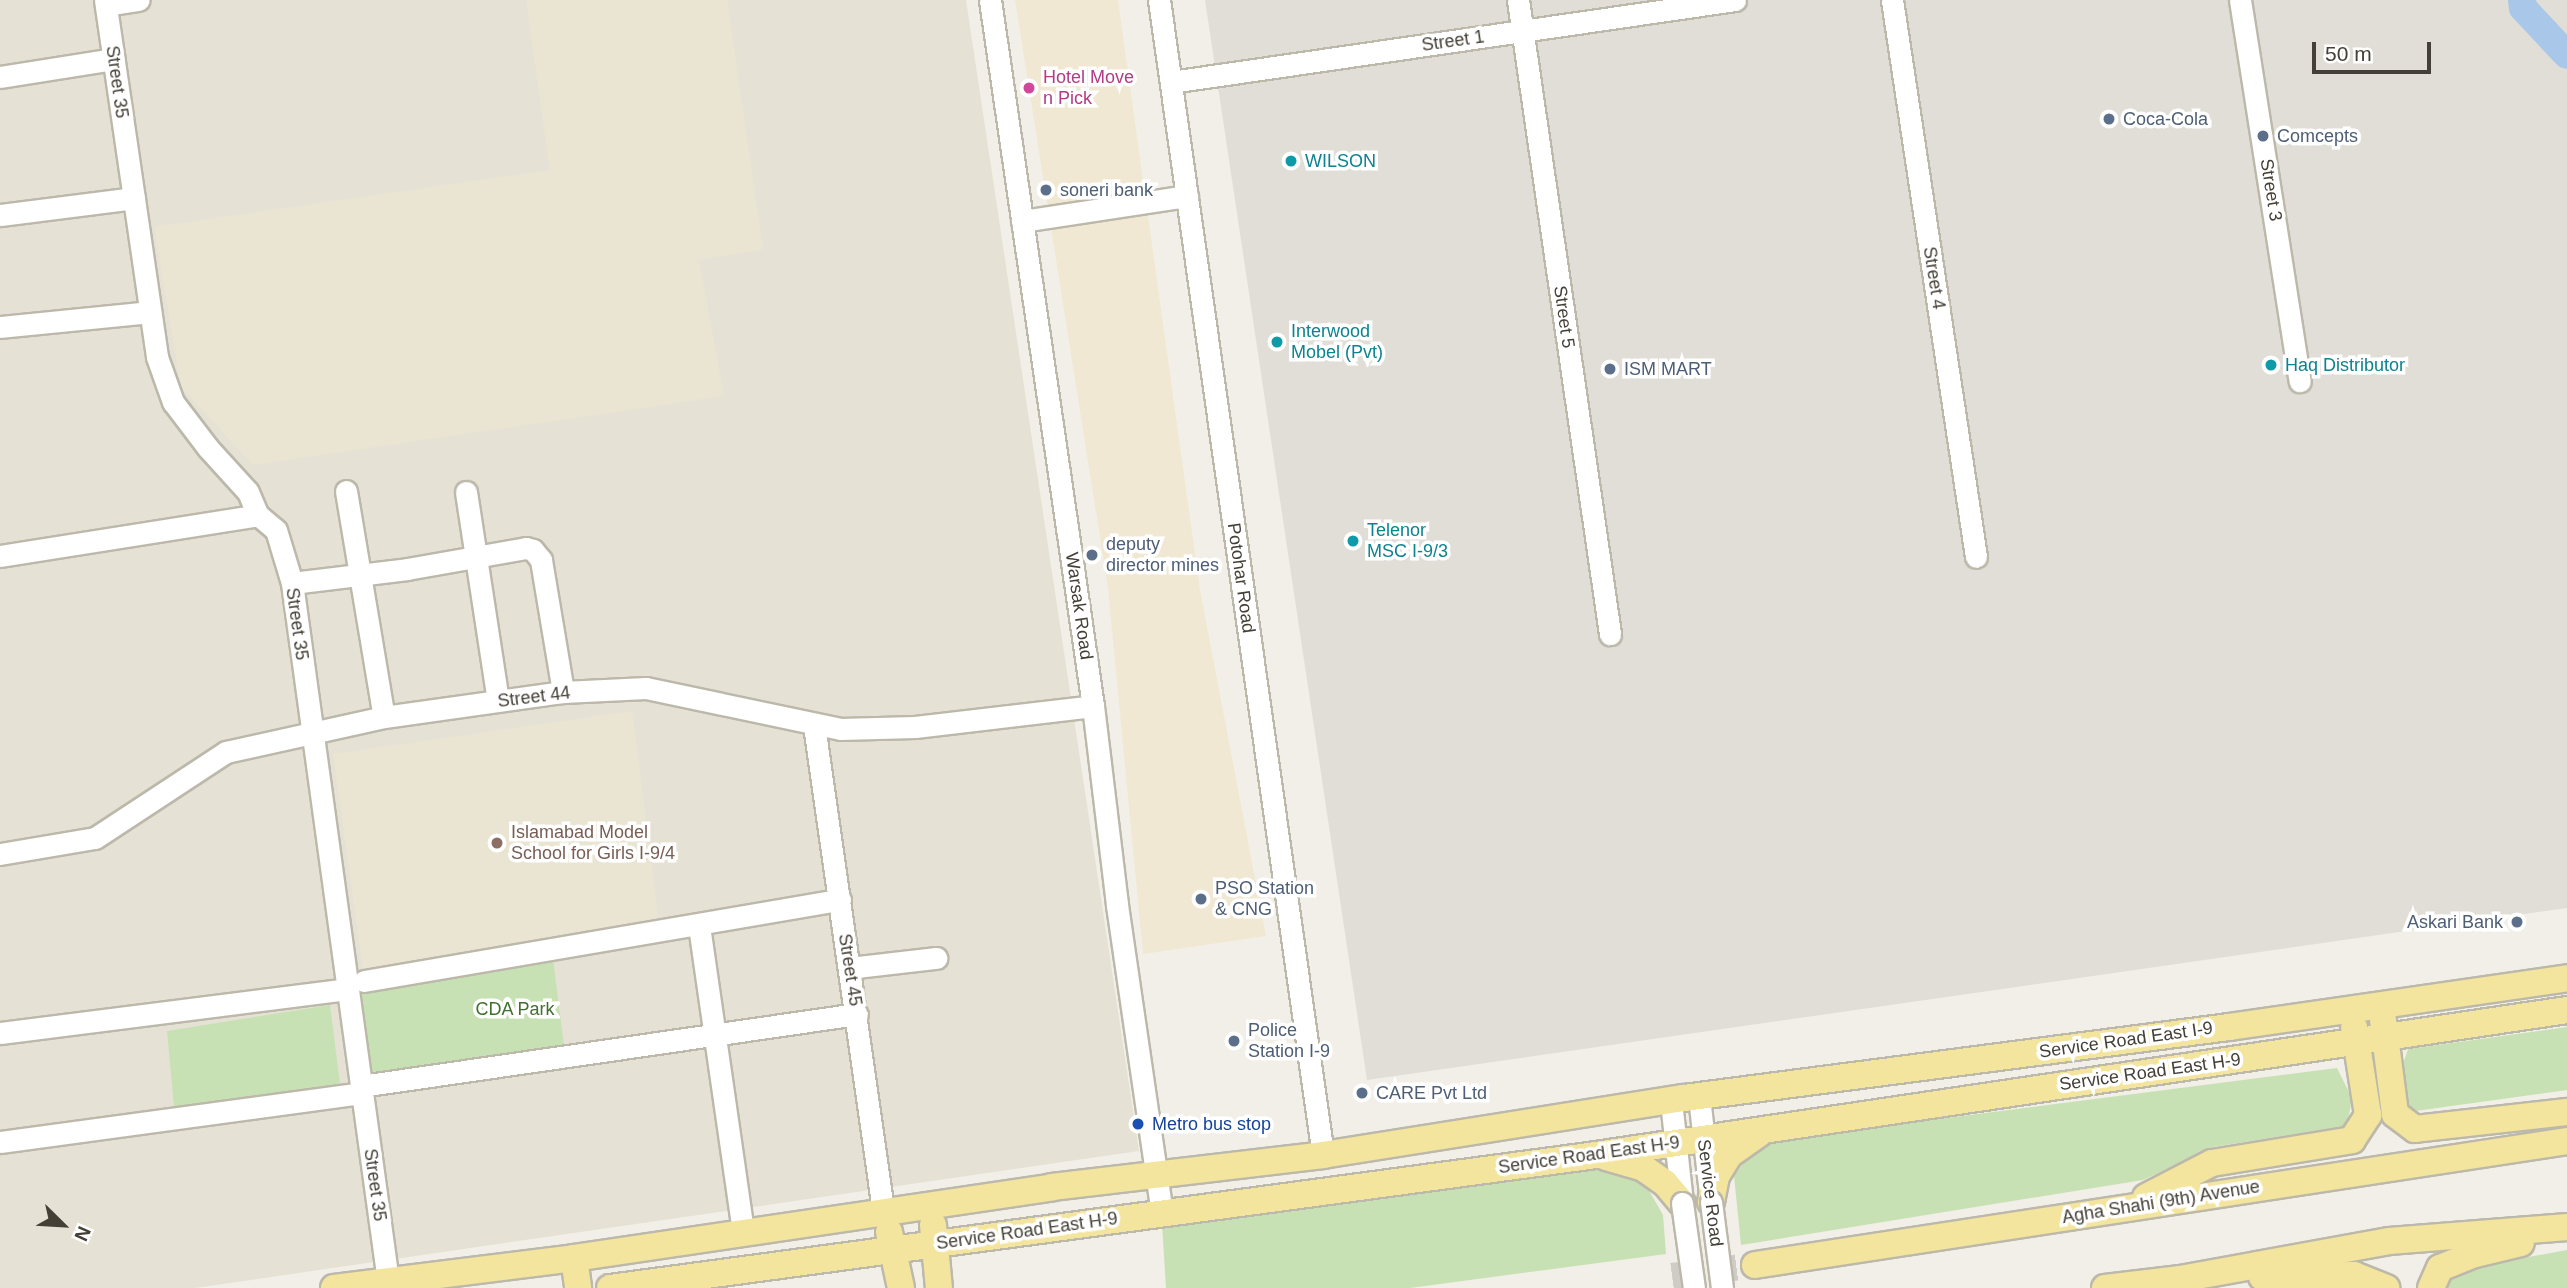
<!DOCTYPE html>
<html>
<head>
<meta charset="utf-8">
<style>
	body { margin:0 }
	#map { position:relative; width:2567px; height:1288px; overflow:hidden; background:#f1efe7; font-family:Helvetica,sans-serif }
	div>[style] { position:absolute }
	.residential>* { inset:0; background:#e5e2d5 }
	.commercial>* { inset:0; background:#f1e8d4 }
	.industrial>* { inset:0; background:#e1ded8 }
	.education>* { inset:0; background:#e9e5d2 }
	.green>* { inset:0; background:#c8e1b4 }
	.river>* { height:28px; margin:-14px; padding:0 14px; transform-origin:14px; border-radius:14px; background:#a9c7e8 }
	.major-tunnel>* { height:26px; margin-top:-13px; transform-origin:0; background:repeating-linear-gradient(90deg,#ceccc4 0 26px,transparent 0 39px) }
	.roads { filter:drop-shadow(2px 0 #bcb8aa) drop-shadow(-2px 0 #bcb8aa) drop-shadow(0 2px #bcb8aa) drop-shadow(0 -2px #bcb8aa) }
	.minor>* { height:21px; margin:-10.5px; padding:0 10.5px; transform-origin:10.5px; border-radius:10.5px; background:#fff }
	.major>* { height:26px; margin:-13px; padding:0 13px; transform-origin:13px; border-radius:13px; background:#f3e49e }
	.bridges { filter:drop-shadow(2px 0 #bcb8aa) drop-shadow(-2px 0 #bcb8aa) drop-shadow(0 2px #bcb8aa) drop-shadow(0 -2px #bcb8aa) }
	.minor-bridge>* { height:21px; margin:-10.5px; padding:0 10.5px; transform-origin:10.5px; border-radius:10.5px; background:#fff }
	.dots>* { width:19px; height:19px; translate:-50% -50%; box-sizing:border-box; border:4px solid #fff; border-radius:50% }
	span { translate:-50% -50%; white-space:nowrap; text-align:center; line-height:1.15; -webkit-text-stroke:7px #fff; paint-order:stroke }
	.street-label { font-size:18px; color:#444037 }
	.hotel-label { font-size:18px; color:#b23c85 }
	.left { translate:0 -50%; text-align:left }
	.service-label { font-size:18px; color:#4e5e75 }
	.right { translate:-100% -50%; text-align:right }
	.culture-label { font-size:18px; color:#0d838f }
	.education-label { font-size:18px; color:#785e54 }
	.park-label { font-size:18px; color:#416f30 }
	.transit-label { font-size:18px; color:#164399 }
	.north { position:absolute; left:28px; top:1190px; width:70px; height:70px; -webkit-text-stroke:5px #fff; paint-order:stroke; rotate:114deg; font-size:19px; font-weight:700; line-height:28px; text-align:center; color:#444037 }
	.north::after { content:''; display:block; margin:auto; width:24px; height:32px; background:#444037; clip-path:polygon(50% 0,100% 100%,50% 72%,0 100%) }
	.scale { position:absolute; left:2312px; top:42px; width:119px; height:32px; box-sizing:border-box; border:4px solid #444037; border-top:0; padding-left:9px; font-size:21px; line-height:24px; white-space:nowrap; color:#444037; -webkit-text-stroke:5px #fff; paint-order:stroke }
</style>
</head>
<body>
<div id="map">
	<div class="residential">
		<div style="clip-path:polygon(0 0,966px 0,1139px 1151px,195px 1288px,0 1288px)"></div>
	</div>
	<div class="commercial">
		<div style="clip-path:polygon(1015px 0,1118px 0,1200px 590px,1266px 936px,1143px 954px,1108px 588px)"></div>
	</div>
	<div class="industrial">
		<div style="clip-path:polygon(1205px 0,2567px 0,2567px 908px,1367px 1080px)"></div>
	</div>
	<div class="education">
		<div style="clip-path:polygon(526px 0,727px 0,763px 249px,699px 260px,724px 396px,253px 465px,181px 387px,154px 227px,550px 170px)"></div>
		<div style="clip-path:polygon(632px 711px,660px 932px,364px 975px,333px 754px)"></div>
	</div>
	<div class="green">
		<div style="clip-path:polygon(553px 959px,564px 1046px,369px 1076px,360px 989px)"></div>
		<div style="clip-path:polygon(330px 1005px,340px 1084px,174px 1107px,167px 1031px)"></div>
		<div style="clip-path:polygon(2567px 1027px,2567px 1090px,2408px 1112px,2399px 1076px,2408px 1049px)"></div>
		<div style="clip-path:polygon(2337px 1068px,2352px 1098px,2347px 1126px,2213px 1147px,2143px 1180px,1741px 1245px,1734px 1176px,1758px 1142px)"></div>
		<div style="clip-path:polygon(1591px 1168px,1643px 1180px,1663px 1215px,1666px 1254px,1410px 1288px,1166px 1288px,1162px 1224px)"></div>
		<div style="clip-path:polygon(2567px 1250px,2567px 1288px,2442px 1288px,2452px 1271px)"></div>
	</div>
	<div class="river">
		<div style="left:2522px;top:0;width:8px;rotate:83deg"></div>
		<div style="left:2523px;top:8px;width:64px;rotate:46.9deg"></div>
	</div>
	<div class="major-tunnel">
		<div style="left:1672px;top:1276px;width:84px;rotate:-7.5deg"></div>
	</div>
	<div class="roads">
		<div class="minor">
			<div style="left:105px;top:0;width:361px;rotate:81.7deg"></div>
			<div style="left:157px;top:357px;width:48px;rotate:70.4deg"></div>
			<div style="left:173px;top:402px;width:58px;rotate:52.7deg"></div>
			<div style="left:208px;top:448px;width:59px;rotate:47.7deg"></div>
			<div style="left:248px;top:492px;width:25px;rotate:67deg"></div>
			<div style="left:258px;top:515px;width:23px;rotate:40deg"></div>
			<div style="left:276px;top:530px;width:55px;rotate:73.2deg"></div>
			<div style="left:292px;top:583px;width:712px;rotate:82.17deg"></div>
			<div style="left:990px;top:0;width:713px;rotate:81.7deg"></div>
			<div style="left:1093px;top:706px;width:200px;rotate:83.1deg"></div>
			<div style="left:1117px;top:905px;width:310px;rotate:81.7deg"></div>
			<div style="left:1159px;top:0;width:1167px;rotate:81.92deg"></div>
			<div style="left:1518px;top:0;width:641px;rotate:81.74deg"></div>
			<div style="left:1892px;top:0;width:563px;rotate:81.42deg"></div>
			<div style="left:2240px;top:0;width:386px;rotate:81.1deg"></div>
			<div style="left:106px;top:5px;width:33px;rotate:-9deg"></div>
			<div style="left:0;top:77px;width:115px;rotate:-9deg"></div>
			<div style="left:1171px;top:82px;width:570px;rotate:-8.27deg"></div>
			<div style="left:0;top:215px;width:135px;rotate:-7.2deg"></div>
			<div style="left:1022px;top:221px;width:167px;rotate:-8.6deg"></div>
			<div style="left:0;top:327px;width:151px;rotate:-5.7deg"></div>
			<div style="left:346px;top:491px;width:229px;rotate:80.5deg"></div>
			<div style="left:466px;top:492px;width:211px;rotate:81.3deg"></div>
			<div style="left:0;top:556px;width:261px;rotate:-9deg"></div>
			<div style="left:292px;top:583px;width:116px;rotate:-6.9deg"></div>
			<div style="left:407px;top:569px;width:121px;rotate:-10deg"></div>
			<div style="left:526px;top:548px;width:7px;rotate:16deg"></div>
			<div style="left:533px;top:550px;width:13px;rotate:51deg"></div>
			<div style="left:541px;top:560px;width:134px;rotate:80.5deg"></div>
			<div style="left:814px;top:725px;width:494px;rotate:81.9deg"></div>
			<div style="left:0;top:854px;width:96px;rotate:-9.6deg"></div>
			<div style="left:95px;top:838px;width:157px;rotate:-33.3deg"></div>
			<div style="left:226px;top:752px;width:162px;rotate:-12.5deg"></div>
			<div style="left:384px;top:717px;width:181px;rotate:-8deg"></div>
			<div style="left:563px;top:692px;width:83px;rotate:-2.8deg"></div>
			<div style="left:646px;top:688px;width:198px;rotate:11.9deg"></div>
			<div style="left:840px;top:729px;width:75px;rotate:-1.5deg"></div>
			<div style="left:915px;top:727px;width:179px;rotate:-6.7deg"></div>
			<div style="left:699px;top:926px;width:310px;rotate:81.8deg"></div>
			<div style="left:849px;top:968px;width:88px;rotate:-6.6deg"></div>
			<div style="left:364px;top:981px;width:483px;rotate:-9.7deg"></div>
			<div style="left:0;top:1033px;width:351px;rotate:-7.2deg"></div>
			<div style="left:361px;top:1086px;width:501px;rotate:-8.26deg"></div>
			<div style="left:1699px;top:1097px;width:97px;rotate:83.5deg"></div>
			<div style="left:1671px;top:1101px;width:103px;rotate:83.8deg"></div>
			<div style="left:0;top:1142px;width:365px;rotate:-7.7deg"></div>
		</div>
		<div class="major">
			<div style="left:2383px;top:1020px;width:95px;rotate:82.7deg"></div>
			<div style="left:2395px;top:1114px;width:25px;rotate:37deg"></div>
			<div style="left:2415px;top:1129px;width:153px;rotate:-6.4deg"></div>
			<div style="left:1606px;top:1157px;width:37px;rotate:16deg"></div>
			<div style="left:1642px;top:1167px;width:28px;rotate:35deg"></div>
			<div style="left:1665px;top:1183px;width:26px;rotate:50deg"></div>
			<div style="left:2146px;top:1197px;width:74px;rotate:-27.3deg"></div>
			<div style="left:2212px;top:1163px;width:142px;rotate:-9.3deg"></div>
			<div style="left:2352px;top:1140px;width:30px;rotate:-57deg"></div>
			<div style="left:2368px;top:1115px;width:89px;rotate:-99deg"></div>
			<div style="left:1711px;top:1202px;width:26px;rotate:-79deg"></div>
			<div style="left:1716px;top:1176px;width:26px;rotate:-58deg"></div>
			<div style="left:1730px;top:1154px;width:35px;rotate:-35deg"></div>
			<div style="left:933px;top:1225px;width:63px;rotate:84.6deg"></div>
			<div style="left:889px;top:1232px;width:57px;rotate:77.9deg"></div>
			<div style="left:574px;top:1258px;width:30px;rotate:82deg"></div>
			<div style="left:1755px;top:1265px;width:821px;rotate:-8.68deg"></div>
			<div style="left:2262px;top:1277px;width:92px;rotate:-1.2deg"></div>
			<div style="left:2354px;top:1275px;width:35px;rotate:22deg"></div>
			<div style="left:334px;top:1288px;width:242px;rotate:-7.1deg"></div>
			<div style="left:574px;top:1258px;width:483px;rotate:-8.4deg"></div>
			<div style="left:1052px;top:1187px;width:273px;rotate:-6.7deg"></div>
			<div style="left:1323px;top:1155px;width:365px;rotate:-9deg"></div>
			<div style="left:1684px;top:1098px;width:550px;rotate:-7.42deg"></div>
			<div style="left:2229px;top:1027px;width:342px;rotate:-8.2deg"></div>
			<div style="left:610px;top:1288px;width:988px;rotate:-7.68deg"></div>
			<div style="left:1589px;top:1156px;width:989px;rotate:-8.49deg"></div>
			<div style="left:2105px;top:1288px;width:76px;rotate:-6.8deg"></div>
			<div style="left:2180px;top:1279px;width:212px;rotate:-10.3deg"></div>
			<div style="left:2389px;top:1241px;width:179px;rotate:-4.5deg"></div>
			<div style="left:2431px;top:1288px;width:22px;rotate:-66deg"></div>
			<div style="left:2440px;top:1268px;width:38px;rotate:-22deg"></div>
			<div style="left:2475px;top:1254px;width:47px;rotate:-13.4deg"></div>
		</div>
	</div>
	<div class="bridges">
		<div class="minor-bridge">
			<div style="left:1711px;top:1202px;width:87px;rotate:82.7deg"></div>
			<div style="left:1682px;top:1203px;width:86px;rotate:82deg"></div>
		</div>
	</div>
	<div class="dots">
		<div style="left:1029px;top:88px;background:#d1479c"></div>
		<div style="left:2109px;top:119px;background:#5c6f8a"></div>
		<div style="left:2263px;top:136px;background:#5c6f8a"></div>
		<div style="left:1291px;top:161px;background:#0f9aa8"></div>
		<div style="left:1046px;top:190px;background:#5c6f8a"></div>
		<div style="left:1277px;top:342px;background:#0f9aa8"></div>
		<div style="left:2271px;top:365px;background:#0f9aa8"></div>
		<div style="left:1610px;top:369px;background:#5c6f8a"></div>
		<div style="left:1353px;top:541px;background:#0f9aa8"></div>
		<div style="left:1092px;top:555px;background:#5c6f8a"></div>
		<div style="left:497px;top:843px;background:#8d6e63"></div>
		<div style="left:1201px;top:899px;background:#5c6f8a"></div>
		<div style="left:2517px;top:922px;background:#5c6f8a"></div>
		<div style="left:1234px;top:1041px;background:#5c6f8a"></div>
		<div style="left:1362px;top:1093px;background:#5c6f8a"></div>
		<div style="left:1138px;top:1124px;background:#1a4fb4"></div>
	</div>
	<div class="street-label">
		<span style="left:1453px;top:41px;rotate:-8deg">Street 1</span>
		<span style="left:117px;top:82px;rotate:82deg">Street 35</span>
		<span style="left:2271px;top:190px;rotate:81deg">Street 3</span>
		<span style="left:1934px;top:278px;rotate:81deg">Street 4</span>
		<span style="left:1564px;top:317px;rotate:82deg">Street 5</span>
		<span style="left:1241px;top:578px;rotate:82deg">Potohar Road</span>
		<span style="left:1079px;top:606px;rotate:82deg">Warsak Road</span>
		<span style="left:297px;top:624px;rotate:82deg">Street 35</span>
		<span style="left:534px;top:697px;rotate:-7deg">Street 44</span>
		<span style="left:850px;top:970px;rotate:81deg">Street 45</span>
		<span style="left:2126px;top:1040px;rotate:-8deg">Service Road East I-9</span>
		<span style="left:2150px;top:1072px;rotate:-8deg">Service Road East H-9</span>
		<span style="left:1589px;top:1155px;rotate:-8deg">Service Road East H-9</span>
		<span style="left:375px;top:1185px;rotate:82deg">Street 35</span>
		<span style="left:1710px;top:1193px;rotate:83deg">Service Road</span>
		<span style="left:2161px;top:1202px;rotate:-9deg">Agha Shahi (9th) Avenue</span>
		<span style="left:1027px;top:1231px;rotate:-8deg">Service Road East H-9</span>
	</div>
	<div class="hotel-label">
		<span class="left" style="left:1043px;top:88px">Hotel Move<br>n Pick</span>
	</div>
	<div class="service-label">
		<span class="left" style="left:2123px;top:119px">Coca-Cola</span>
		<span class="left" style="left:2277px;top:136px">Comcepts</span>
		<span class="left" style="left:1060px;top:190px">soneri bank</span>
		<span class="left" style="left:1624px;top:369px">ISM MART</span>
		<span class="left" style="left:1106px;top:555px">deputy<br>director mines</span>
		<span class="left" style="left:1215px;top:899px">PSO Station<br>&amp; CNG</span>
		<span class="right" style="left:2503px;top:922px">Askari Bank</span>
		<span class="left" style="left:1248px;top:1041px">Police<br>Station I-9</span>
		<span class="left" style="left:1376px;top:1093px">CARE Pvt Ltd</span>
	</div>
	<div class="culture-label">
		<span class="left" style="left:1305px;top:161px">WILSON</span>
		<span class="left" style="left:1291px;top:342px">Interwood<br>Mobel (Pvt)</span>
		<span class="left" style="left:2285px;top:365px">Haq Distributor</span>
		<span class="left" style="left:1367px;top:541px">Telenor<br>MSC I-9/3</span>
	</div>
	<div class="education-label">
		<span class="left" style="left:511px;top:843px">Islamabad Model<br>School for Girls I-9/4</span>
	</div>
	<div class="park-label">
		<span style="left:515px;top:1009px">CDA Park</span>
	</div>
	<div class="transit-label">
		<span class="left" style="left:1152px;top:1124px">Metro bus stop</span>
	</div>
	<div class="north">N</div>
	<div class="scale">50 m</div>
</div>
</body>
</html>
